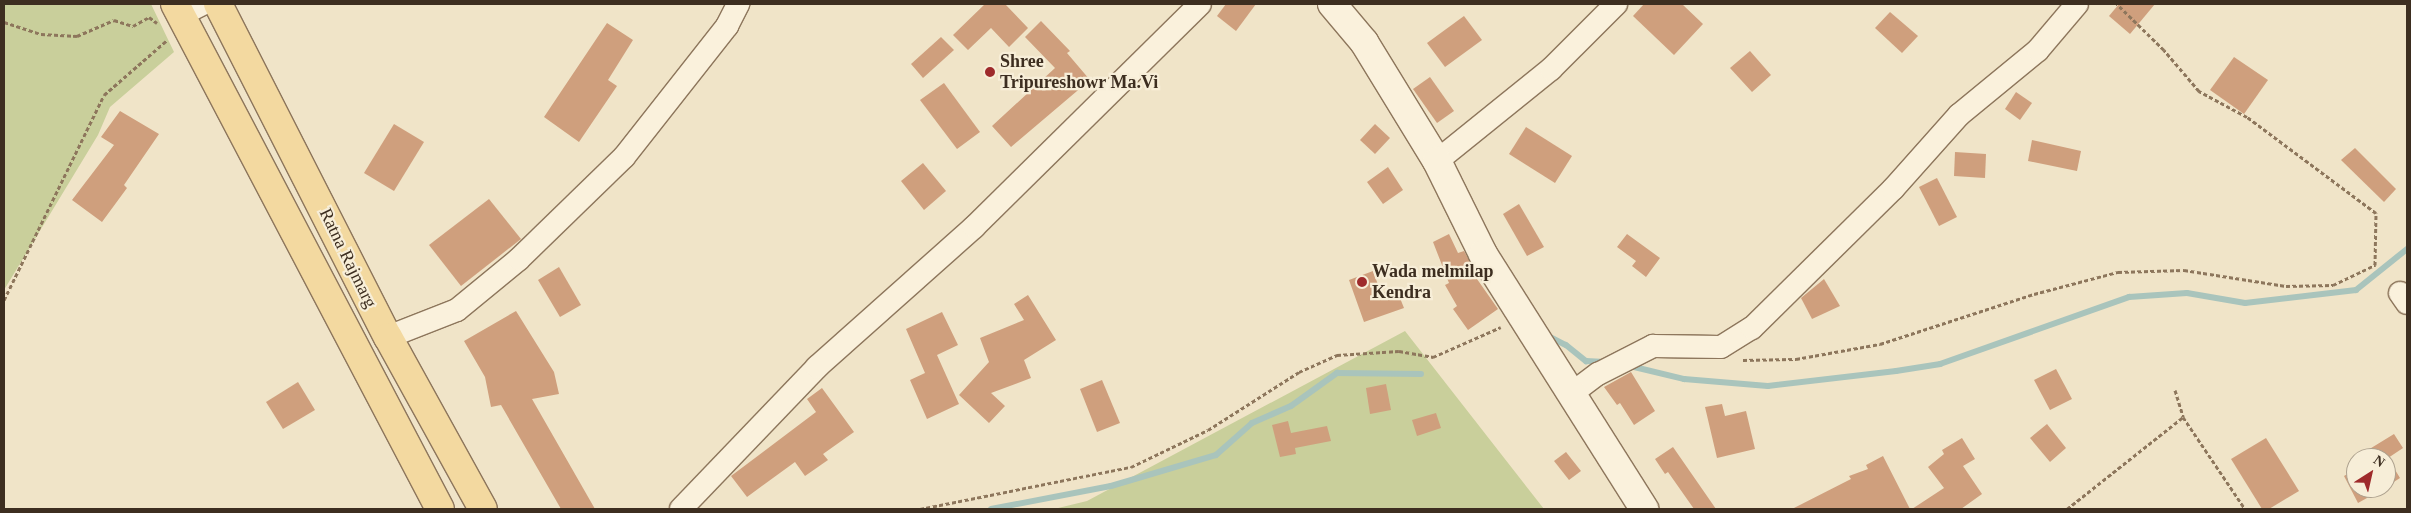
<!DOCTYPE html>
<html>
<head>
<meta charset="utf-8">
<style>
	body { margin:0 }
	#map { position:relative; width:2411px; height:513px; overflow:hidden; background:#f0e4c8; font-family:"Times New Roman",serif }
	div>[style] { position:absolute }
	.green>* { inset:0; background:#c9cf9b }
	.stream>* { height:6px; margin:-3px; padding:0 3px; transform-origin:3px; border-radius:3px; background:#a9c4bc }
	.building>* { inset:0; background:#cf9f7d }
	.path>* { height:3px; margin-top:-1.5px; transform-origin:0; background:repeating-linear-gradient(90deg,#8d765c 0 4px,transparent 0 6.5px) }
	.roads { filter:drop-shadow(1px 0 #8d765c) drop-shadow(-1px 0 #8d765c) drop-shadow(0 1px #8d765c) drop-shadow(0 -1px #8d765c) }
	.street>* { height:22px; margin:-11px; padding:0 11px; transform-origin:11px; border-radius:11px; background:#faf1dc }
	.secondary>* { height:28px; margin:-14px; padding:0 14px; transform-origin:14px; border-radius:14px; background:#faf1dc }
	.primary>* { height:28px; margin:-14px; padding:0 14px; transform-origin:14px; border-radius:14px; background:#f3d9a0 }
	.dots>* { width:14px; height:14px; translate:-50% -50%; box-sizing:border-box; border:2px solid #f7eed8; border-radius:50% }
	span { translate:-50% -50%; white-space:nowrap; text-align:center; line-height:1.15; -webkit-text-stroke:4.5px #f7eed8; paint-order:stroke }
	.poi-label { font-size:18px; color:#3d2e20; font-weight:700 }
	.left { translate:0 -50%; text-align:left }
	.street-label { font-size:18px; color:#3d2e20 }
	.frame { position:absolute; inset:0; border:5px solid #3d2e20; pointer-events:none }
	.north { position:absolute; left:2346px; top:448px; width:50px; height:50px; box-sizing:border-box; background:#f7eed8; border:1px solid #ada18e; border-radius:50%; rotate:35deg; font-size:14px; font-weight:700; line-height:20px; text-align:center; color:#3d2e20 }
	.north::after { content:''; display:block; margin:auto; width:18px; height:22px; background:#9e2a2b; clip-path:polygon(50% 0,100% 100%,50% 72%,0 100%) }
</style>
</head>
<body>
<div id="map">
	<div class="green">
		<div style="clip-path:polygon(4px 4px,151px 4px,174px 52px,110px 107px,98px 135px,4px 290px)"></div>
		<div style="clip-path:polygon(1405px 331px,1544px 509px,1054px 509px,1087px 501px)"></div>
	</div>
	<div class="stream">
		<div style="left:1548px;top:336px;width:20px;rotate:27deg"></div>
		<div style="left:1566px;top:345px;width:26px;rotate:39deg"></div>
		<div style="left:1586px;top:361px;width:19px;rotate:3deg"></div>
		<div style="left:1630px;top:366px;width:56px;rotate:13.5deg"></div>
		<div style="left:1684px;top:379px;width:84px;rotate:4.8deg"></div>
		<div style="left:1768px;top:386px;width:129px;rotate:-6.7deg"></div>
		<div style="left:1896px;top:371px;width:45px;rotate:-9deg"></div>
		<div style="left:1940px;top:364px;width:201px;rotate:-19.5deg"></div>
		<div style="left:2129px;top:297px;width:58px;rotate:-3.9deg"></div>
		<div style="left:2187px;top:293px;width:59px;rotate:9.8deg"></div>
		<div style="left:2245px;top:303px;width:112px;rotate:-6.7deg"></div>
		<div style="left:2356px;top:290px;width:65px;rotate:-38.8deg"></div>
		<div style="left:991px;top:509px;width:122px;rotate:-10.9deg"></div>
		<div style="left:1111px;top:486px;width:109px;rotate:-16.4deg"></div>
		<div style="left:1216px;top:455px;width:48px;rotate:-41.6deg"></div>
		<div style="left:1252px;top:423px;width:43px;rotate:-23.6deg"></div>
		<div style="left:1291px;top:406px;width:57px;rotate:-35.7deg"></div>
		<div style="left:1337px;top:373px;width:84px;rotate:0.7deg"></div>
	</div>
	<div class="building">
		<div style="clip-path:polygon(985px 4px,1005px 4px,1028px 28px,1009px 47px,991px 28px,968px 50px,953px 35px)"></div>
		<div style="clip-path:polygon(1226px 4px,1256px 4px,1236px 31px,1217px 16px)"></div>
		<div style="clip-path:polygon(1644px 4px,1682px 4px,1703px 24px,1674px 55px,1633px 16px)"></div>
		<div style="clip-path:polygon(2119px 4px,2155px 4px,2130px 34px,2109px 16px)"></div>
		<div style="clip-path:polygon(1890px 12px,1918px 36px,1902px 53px,1875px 28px)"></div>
		<div style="clip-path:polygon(1464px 16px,1482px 40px,1445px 67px,1427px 43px)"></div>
		<div style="clip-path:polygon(1041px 21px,1070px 51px,1067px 53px,1090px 80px,1011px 147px,992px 126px,1055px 68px,1025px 37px)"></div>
		<div style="clip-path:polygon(607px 23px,633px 40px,608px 80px,617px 86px,579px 142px,544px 117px)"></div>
		<div style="clip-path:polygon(941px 37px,954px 50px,923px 78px,911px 64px)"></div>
		<div style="clip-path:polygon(1750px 51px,1771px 75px,1752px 92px,1730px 68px)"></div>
		<div style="clip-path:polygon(2234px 57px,2268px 80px,2244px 114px,2210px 90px)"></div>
		<div style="clip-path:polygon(1430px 77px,1454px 111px,1437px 123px,1413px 89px)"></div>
		<div style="clip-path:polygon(944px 83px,980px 132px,957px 149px,920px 100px)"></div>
		<div style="clip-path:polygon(2016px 92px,2032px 103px,2020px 120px,2005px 109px)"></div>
		<div style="clip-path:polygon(120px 111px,159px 134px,124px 185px,127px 188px,102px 222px,72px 200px,114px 145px,101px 137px)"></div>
		<div style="clip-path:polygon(394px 124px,424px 142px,394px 191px,364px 173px)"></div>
		<div style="clip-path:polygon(1375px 124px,1390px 138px,1375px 154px,1360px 140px)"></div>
		<div style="clip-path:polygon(1526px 127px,1572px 156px,1555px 183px,1509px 154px)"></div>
		<div style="clip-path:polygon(2032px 140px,2081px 151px,2077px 171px,2028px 161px)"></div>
		<div style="clip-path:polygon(2355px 148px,2396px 189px,2384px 202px,2341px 160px)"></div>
		<div style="clip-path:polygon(1955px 152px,1986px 154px,1985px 178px,1954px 176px)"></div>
		<div style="clip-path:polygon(923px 163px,946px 191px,924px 210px,901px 181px)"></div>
		<div style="clip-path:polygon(1388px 167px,1403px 190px,1383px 204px,1367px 182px)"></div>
		<div style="clip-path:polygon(1937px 178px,1957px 217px,1939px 226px,1919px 187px)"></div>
		<div style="clip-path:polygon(489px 199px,521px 239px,461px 286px,429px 245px)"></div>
		<div style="clip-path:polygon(1519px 204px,1544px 247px,1527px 256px,1503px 214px)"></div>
		<div style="clip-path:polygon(1449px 234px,1458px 253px,1464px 251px,1473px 267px,1470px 269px,1498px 309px,1468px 330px,1453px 309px,1457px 306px,1445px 285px,1449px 283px,1433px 242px)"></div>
		<div style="clip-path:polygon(1627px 234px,1660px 258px,1646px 277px,1632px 266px,1636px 261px,1617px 247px)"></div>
		<div style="clip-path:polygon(559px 267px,581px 305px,560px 317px,538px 280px)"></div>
		<div style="clip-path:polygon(1373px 271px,1381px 293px,1396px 288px,1404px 308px,1364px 322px,1349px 280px)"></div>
		<div style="clip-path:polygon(1824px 279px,1840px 306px,1812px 319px,1801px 298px)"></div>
		<div style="clip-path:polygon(1028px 295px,1056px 340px,1024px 360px,1031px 378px,991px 393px,1005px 406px,989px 423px,959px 395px,989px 362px,980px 338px,1024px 320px,1014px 304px)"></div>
		<div style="clip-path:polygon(516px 311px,554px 372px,559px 394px,532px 399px,595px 509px,561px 509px,501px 405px,491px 407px,485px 377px,464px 341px)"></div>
		<div style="clip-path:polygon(942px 312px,958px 345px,937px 355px,959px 404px,927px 419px,910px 380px,925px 373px,906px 329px)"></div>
		<div style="clip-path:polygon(2056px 369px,2072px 399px,2050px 410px,2034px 380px)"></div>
		<div style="clip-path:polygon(1631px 372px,1655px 411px,1634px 425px,1620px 403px,1617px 405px,1604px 387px)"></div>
		<div style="clip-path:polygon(1102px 380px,1120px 423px,1097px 432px,1080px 389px)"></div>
		<div style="clip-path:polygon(298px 382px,315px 410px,283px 429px,266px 402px)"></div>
		<div style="clip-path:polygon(1386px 384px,1391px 410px,1370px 414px,1366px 388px)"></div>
		<div style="clip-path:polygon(822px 388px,854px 432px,823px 454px,828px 460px,805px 476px,795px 462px,747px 497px,731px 476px,816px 412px,807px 399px)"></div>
		<div style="clip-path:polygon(1722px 404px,1725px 416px,1746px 411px,1755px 449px,1717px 458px,1705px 407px)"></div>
		<div style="clip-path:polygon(1436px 413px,1441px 428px,1417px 436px,1412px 420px)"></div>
		<div style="clip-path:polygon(1288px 421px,1291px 433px,1327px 426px,1331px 441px,1295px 448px,1296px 454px,1280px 457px,1272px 425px)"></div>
		<div style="clip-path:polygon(2047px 424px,2066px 448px,2050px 462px,2030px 438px)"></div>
		<div style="clip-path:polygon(2394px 434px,2403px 448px,2388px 458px,2400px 478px,2386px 487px,2386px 458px,2366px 458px,2363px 453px)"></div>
		<div style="clip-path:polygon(1962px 438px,1975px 459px,1963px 466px,1982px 494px,1961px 509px,1912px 509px,1944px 488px,1928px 467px,1944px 454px,1942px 450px)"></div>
		<div style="clip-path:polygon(2266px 438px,2299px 491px,2269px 509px,2262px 509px,2231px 459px)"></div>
		<div style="clip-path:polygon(1673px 447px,1716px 509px,1694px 509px,1668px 472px,1665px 474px,1655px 459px)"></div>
		<div style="clip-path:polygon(1566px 452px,1581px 471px,1569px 480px,1554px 461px)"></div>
		<div style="clip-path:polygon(1883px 456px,1910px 509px,1792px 509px,1851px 479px,1849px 476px,1868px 469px,1866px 465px)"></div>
		<div style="clip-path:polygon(2356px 469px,2356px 488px,2385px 488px,2358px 503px,2344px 476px)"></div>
	</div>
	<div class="path">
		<div style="left:4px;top:22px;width:39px;rotate:18deg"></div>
		<div style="left:41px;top:34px;width:36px;rotate:3deg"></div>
		<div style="left:77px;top:36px;width:40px;rotate:-23.4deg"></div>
		<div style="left:114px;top:20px;width:20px;rotate:18deg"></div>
		<div style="left:133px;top:26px;width:18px;rotate:-29deg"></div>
		<div style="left:149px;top:17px;width:10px;rotate:37deg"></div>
		<div style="left:4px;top:300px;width:228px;rotate:-64deg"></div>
		<div style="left:104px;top:95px;width:84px;rotate:-41.1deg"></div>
		<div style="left:1743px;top:360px;width:53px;rotate:-1.1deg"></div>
		<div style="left:1796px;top:359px;width:85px;rotate:-10.1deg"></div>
		<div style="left:1880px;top:344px;width:162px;rotate:-18deg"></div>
		<div style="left:2034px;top:294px;width:87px;rotate:-14.7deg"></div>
		<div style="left:2118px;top:272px;width:66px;rotate:-1.7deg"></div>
		<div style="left:2184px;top:270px;width:103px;rotate:8.9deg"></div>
		<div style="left:2286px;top:286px;width:47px;rotate:-1.2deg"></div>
		<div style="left:2333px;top:285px;width:47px;rotate:-25.5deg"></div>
		<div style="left:2375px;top:265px;width:52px;rotate:-88.9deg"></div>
		<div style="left:2376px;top:213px;width:161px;rotate:-143.3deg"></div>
		<div style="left:2247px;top:117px;width:55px;rotate:-151.6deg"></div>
		<div style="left:2199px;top:91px;width:54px;rotate:-130.5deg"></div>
		<div style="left:2164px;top:50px;width:66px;rotate:-135.6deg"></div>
		<div style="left:2175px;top:390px;width:28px;rotate:73deg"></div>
		<div style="left:2183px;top:417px;width:111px;rotate:56deg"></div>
		<div style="left:920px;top:509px;width:215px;rotate:-11.3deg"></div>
		<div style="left:1131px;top:467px;width:85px;rotate:-25.7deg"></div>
		<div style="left:1208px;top:430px;width:108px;rotate:-32.5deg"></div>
		<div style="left:1299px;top:372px;width:42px;rotate:-24.1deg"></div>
		<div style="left:1337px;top:355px;width:62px;rotate:-3.7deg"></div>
		<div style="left:1399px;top:351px;width:35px;rotate:10deg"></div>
		<div style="left:1433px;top:357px;width:74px;rotate:-23.8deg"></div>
		<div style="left:2067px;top:509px;width:148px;rotate:-38.4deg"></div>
	</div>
	<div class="roads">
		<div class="street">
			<div style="left:181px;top:15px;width:25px;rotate:-27deg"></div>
			<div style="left:1437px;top:161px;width:146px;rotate:-38.9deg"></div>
			<div style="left:1551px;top:69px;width:92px;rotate:-45deg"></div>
			<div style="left:2400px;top:293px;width:12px;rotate:55deg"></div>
			<div style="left:388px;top:337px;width:74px;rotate:-21.4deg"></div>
			<div style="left:457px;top:310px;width:80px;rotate:-39.4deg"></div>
			<div style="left:519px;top:259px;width:146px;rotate:-44.2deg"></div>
			<div style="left:624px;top:157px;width:167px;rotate:-51.8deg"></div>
			<div style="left:727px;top:26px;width:25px;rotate:-63deg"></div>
			<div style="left:1571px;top:394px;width:34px;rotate:-37deg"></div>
			<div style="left:1598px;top:374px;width:62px;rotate:-27deg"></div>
			<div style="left:1653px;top:346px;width:68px;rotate:0.8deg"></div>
			<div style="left:1721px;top:347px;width:36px;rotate:-32deg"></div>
			<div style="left:1752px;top:328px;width:198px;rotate:-44.6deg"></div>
			<div style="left:1893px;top:189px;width:99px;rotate:-48.3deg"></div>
			<div style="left:1959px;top:115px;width:102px;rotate:-39.4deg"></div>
			<div style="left:2038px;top:50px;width:60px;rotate:-49.7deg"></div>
			<div style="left:681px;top:509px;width:197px;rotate:-46.2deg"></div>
			<div style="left:817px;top:367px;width:210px;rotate:-41.7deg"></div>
			<div style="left:974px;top:227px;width:317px;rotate:-44.6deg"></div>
		</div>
		<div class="secondary">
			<div style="left:1332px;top:4px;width:50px;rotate:49.9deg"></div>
			<div style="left:1364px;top:42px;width:140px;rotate:58.5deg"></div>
			<div style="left:1437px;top:161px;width:104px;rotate:63.7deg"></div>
			<div style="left:1483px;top:254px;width:302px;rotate:57.7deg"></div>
		</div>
		<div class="primary">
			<div style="left:175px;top:4px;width:570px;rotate:62.31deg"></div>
			<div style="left:218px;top:4px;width:374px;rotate:63deg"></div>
			<div style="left:388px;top:337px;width:196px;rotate:61.1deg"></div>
		</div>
	</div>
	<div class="dots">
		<div style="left:990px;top:72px;background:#9e2a2b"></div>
		<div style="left:1362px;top:282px;background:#9e2a2b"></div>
	</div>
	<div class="poi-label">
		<span class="left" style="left:1000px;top:72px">Shree<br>Tripureshowr Ma.Vi</span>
		<span class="left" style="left:1372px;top:282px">Wada melmilap<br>Kendra</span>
	</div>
	<div class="street-label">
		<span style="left:348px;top:258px;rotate:64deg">Ratna Rajmarg</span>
	</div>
	<div class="frame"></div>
	<div class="north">N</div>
</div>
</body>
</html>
